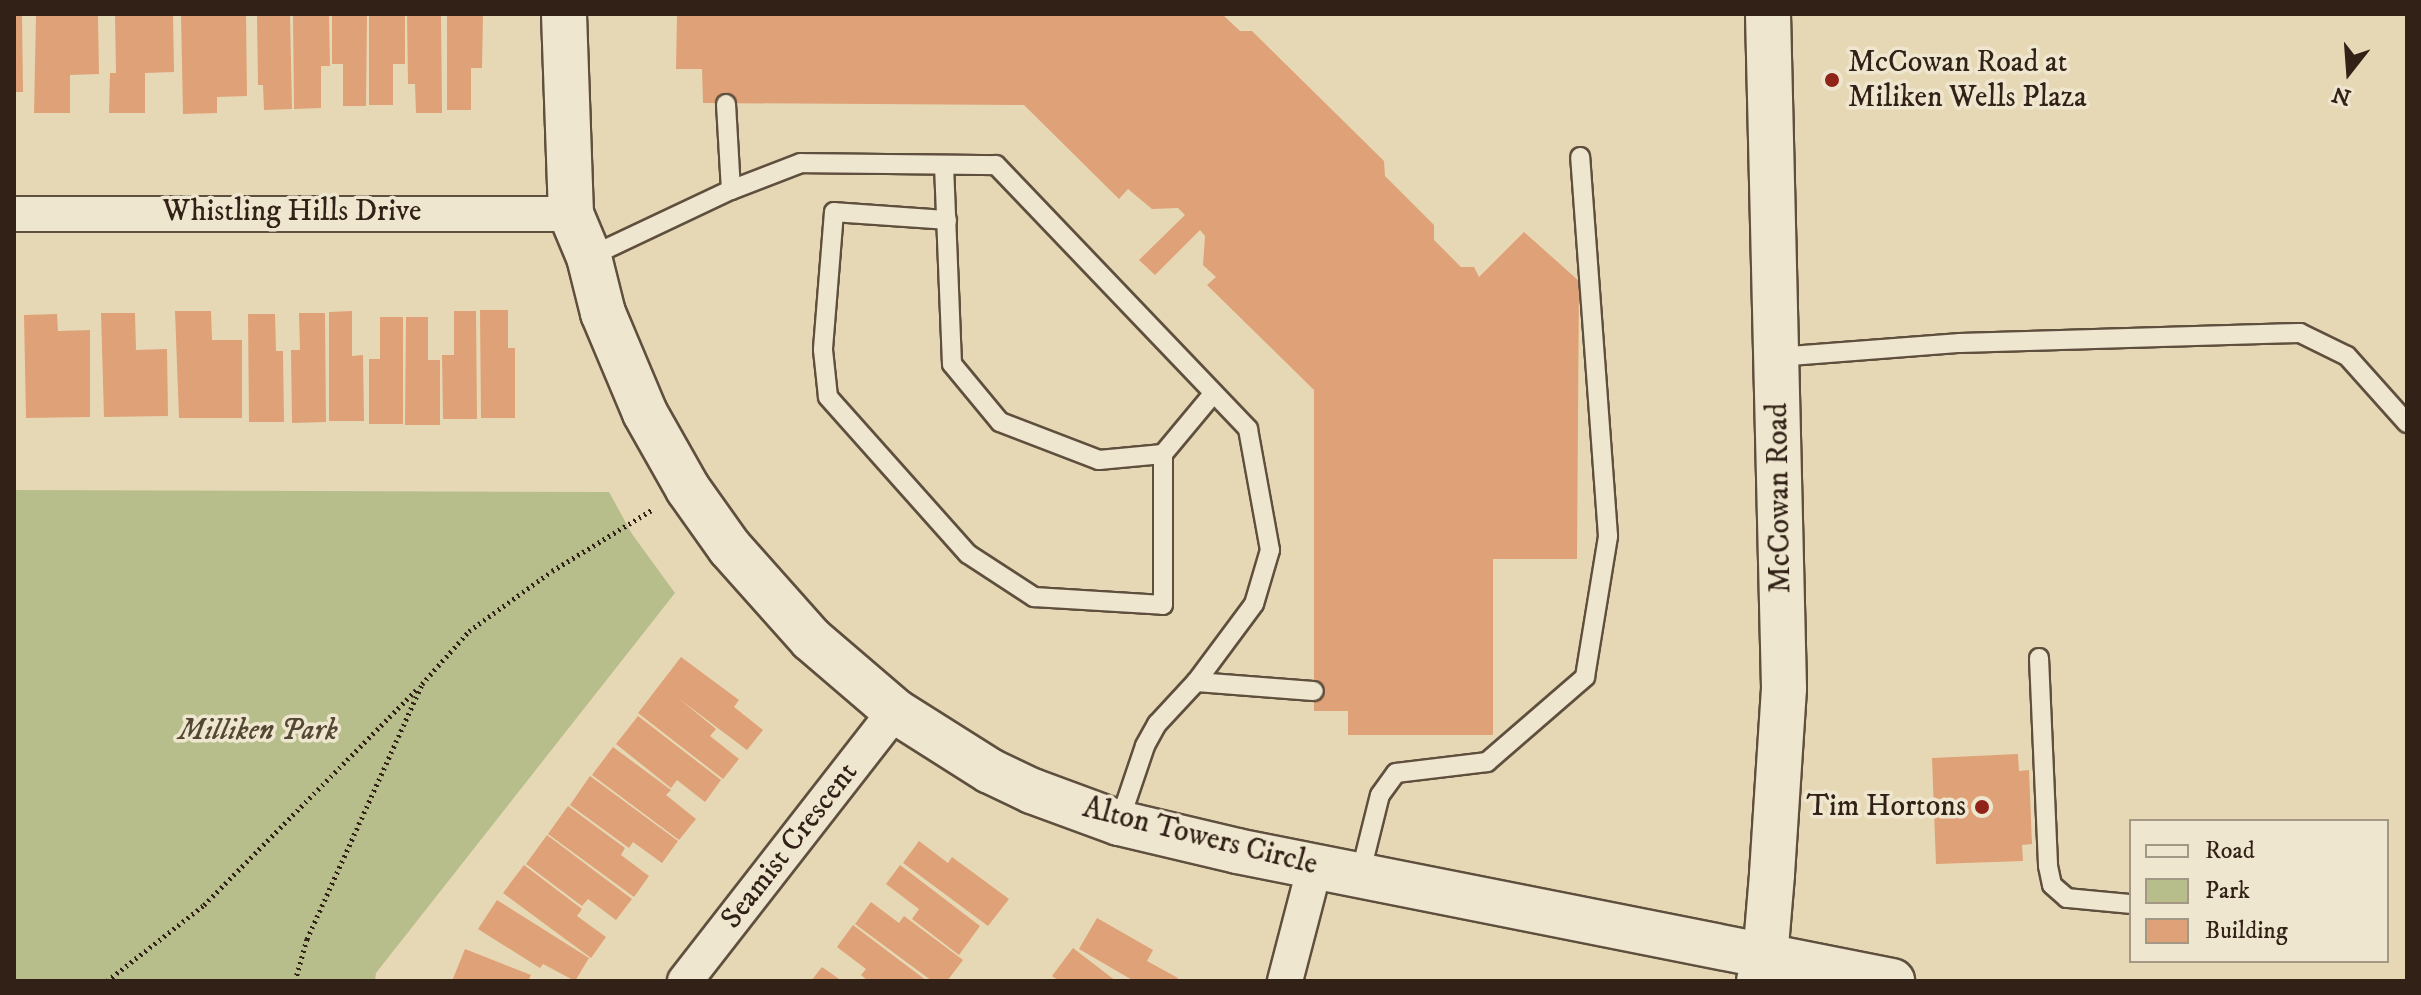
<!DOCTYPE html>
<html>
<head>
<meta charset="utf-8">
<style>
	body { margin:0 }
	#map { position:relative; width:2421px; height:995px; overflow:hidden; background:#e7d8b5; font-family:"IM FELL DW Pica",serif }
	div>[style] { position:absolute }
	.green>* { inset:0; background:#b7be8c }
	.building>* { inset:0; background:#dfa177 }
	.path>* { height:5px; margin-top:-2.5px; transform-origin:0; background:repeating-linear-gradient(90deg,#322116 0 2px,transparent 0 6px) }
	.roads { filter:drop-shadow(2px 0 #5f4f3e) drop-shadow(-2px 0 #5f4f3e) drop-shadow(0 2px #5f4f3e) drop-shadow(0 -2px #5f4f3e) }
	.service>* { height:18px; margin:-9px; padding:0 9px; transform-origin:9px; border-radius:9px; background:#efe6cf }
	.minor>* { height:34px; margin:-17px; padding:0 17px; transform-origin:17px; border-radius:17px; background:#efe6cf }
	.tertiary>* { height:44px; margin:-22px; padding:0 22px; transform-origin:22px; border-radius:22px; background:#efe6cf }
	.secondary>* { height:44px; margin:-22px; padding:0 22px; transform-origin:22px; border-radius:22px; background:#efe6cf }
	.dots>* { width:22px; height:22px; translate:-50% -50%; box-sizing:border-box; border:4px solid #efe6cf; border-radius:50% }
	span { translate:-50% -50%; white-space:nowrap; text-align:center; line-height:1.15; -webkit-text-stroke:7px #efe6cf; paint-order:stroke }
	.poi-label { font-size:30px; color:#322116 }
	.left { translate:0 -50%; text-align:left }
	.right { translate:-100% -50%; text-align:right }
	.street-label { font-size:30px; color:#322116 }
	.park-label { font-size:30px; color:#534834; font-style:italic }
	.frame { position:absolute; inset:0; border:16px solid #322116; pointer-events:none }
	.legend { position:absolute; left:2129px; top:819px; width:260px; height:144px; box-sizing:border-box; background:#efe6cf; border:2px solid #a39785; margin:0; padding:10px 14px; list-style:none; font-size:24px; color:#322116 }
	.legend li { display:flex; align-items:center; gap:16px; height:40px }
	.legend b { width:40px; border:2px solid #a39785 }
	.north { position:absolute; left:2309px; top:32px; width:80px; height:80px; -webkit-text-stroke:6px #efe6cf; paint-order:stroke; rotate:197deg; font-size:22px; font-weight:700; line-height:32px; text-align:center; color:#322116 }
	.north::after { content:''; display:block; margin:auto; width:28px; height:36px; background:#322116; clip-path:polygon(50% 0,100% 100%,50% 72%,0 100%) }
</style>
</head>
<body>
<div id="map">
	<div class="green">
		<div style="clip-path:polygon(14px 490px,609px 492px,632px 534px,675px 593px,376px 973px,375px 981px,14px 981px)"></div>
	</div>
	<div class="building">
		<div style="clip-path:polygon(58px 14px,98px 15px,99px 74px,70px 75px,70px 113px,34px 113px,36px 16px)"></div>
		<div style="clip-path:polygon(115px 14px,173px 14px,174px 72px,145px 73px,145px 113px,109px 113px,110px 73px,116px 73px)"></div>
		<div style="clip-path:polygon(181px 14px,246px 14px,247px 96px,217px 97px,217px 113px,183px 114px)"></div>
		<div style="clip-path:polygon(257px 14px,290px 14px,292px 109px,264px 110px,263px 85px,258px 85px)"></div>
		<div style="clip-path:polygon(293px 14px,329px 14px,330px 66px,321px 66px,321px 108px,294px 109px)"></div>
		<div style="clip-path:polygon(332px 14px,367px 14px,366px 106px,343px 106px,343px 64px,332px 64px)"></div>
		<div style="clip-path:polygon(369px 14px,405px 14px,405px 64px,393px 64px,393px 105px,369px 105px)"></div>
		<div style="clip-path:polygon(407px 14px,441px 14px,442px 113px,416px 113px,415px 84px,408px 84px)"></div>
		<div style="clip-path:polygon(447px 14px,483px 14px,482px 68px,471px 68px,471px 110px,447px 110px)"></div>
		<div style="clip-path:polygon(677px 14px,1222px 14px,1240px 31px,1252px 31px,1384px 161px,1385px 176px,1434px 225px,1434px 240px,1461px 267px,1474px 267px,1479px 277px,1524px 232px,1579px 281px,1577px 559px,1493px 559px,1493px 735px,1348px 735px,1348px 711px,1314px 711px,1314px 390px,1207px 285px,1216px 277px,1203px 265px,1205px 236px,1200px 230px,1155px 275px,1139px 260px,1185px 215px,1178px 208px,1152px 209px,1128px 189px,1119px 199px,1024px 105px,703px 103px,702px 69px,676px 69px)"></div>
		<div style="clip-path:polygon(14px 15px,22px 15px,23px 92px,14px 92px)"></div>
		<div style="clip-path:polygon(480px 310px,508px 310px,508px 348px,515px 348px,515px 418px,481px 418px)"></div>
		<div style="clip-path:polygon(175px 311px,211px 311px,212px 340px,242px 340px,242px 418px,179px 418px)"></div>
		<div style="clip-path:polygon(352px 311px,352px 356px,363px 355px,364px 421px,329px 421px,329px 312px)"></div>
		<div style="clip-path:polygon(454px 311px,476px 311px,477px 419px,443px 419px,442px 355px,454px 355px)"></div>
		<div style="clip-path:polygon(101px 313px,135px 313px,136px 350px,167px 349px,168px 416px,104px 417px)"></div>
		<div style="clip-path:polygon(299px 313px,325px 313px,326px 422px,292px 423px,291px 350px,300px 350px)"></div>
		<div style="clip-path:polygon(57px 314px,58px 331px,90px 330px,90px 417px,26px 418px,24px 315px)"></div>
		<div style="clip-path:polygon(248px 314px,275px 314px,276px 351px,283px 351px,284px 422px,249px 422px)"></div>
		<div style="clip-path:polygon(380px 317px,403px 317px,403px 424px,369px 424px,369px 359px,380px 359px)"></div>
		<div style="clip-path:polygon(406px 317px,428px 317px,428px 360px,440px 360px,440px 425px,405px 425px)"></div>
		<div style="clip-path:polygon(681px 657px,739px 700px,734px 707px,763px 730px,747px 750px,678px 698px,716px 729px,710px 736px,739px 759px,723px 779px,638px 713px)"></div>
		<div style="clip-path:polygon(638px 716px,721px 780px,705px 802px,677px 780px,671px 788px,616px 744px)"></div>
		<div style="clip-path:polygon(613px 747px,671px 790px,666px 795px,696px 819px,679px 840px,592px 775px)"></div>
		<div style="clip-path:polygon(2018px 754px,2019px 771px,2029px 770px,2032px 844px,2022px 845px,2023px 861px,1936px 864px,1932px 758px)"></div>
		<div style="clip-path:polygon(590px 776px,678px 841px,662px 863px,633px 842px,629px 848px,570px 805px)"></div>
		<div style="clip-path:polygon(568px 806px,625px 848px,621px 855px,649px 876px,634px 897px,548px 834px)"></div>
		<div style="clip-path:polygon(547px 835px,632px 899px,616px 920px,588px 899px,582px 906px,526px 864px)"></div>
		<div style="clip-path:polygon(919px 841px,948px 863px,952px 857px,1009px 899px,988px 926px,903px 863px)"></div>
		<div style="clip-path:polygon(524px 865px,582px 909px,577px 916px,606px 937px,591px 958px,503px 893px)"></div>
		<div style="clip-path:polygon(900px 865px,980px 926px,959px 955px,912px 919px,919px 909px,886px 884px)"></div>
		<div style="clip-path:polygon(497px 900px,589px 958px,575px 981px,543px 964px,540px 968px,478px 929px)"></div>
		<div style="clip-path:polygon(871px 902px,899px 923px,904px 916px,963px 960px,947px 981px,932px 981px,855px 924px)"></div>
		<div style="clip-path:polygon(1097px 918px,1153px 950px,1147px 961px,1178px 978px,1177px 981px,1134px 981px,1079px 949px)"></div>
		<div style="clip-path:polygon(853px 925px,882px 947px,927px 981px,868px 981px,861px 975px,866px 969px,837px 947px)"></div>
		<div style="clip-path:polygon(1073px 948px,1116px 981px,1059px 981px,1052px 976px)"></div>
		<div style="clip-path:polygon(465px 949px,531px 975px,528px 981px,452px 981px)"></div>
		<div style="clip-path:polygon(822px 967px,842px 981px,811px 981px)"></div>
	</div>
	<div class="path">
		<div style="left:107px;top:981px;width:123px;rotate:-38.1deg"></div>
		<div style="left:204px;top:905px;width:303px;rotate:-45.4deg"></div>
		<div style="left:295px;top:981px;width:44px;rotate:-74.1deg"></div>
		<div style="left:307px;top:939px;width:280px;rotate:-65.7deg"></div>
		<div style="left:422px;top:684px;width:71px;rotate:-48.4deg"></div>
		<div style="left:469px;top:631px;width:102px;rotate:-35.9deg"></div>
		<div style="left:552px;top:571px;width:119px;rotate:-31.5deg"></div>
	</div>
	<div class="roads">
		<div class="service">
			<div style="left:726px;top:104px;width:86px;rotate:86.7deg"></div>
			<div style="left:944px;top:165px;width:199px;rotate:87.7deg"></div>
			<div style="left:952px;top:364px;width:75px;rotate:50.4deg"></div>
			<div style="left:1000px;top:422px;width:106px;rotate:21deg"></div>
			<div style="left:1099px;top:460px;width:64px;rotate:-5.4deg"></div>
			<div style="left:1163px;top:454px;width:78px;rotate:-50.2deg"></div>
			<div style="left:947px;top:220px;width:113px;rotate:-176deg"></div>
			<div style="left:834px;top:212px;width:138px;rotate:94.6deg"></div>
			<div style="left:823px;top:350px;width:47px;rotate:83.9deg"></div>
			<div style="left:828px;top:397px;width:210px;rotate:48.3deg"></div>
			<div style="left:968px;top:554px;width:79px;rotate:33.1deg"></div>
			<div style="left:1034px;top:597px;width:129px;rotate:3.5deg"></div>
			<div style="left:1163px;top:605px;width:151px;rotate:-90deg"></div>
			<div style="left:589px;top:257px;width:157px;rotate:-25.3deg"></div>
			<div style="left:731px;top:190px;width:75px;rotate:-21.1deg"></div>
			<div style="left:801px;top:163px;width:195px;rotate:0.6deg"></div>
			<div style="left:996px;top:165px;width:365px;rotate:46.3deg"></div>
			<div style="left:1248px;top:429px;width:123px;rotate:79.7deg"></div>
			<div style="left:1270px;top:550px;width:56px;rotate:106.5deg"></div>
			<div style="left:1254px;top:604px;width:97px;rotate:126.6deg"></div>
			<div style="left:1196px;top:682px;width:57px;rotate:132.9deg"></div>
			<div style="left:1157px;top:724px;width:25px;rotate:119deg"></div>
			<div style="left:1145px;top:746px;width:81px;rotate:108.7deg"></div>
			<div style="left:1777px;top:357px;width:184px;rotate:-4.4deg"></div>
			<div style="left:1960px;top:343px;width:340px;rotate:-1.7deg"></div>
			<div style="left:2300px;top:333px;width:52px;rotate:26.1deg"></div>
			<div style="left:2347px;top:356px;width:90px;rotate:48.2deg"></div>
			<div style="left:2039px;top:658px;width:208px;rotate:87.5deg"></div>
			<div style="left:2048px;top:866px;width:19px;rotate:78deg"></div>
			<div style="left:2052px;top:885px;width:20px;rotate:41deg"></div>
			<div style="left:2067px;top:898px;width:64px;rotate:5.4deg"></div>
			<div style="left:1196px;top:682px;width:118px;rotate:4.4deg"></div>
			<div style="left:1360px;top:875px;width:82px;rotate:-76deg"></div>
			<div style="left:1380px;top:795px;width:27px;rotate:-54deg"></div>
			<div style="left:1396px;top:773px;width:92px;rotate:-6.9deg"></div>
			<div style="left:1487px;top:762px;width:130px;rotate:-40.9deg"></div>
			<div style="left:1585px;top:677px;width:143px;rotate:-80.7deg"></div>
			<div style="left:1608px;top:536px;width:380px;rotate:-94.2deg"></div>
		</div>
		<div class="minor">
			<div style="left:14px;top:214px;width:557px"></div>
			<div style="left:685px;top:981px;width:342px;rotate:-52.1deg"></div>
			<div style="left:1285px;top:981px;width:119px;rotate:-75.4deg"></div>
		</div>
		<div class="tertiary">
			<div style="left:564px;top:14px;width:200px;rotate:88deg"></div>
			<div style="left:571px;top:214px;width:47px;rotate:67.3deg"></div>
			<div style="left:589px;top:257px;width:58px;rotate:76deg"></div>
			<div style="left:603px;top:313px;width:108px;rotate:67.2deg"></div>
			<div style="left:645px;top:413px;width:87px;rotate:60.5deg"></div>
			<div style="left:688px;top:489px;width:72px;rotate:54.6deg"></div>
			<div style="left:730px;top:548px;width:122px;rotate:48.3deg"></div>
			<div style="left:811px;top:639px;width:111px;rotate:40.6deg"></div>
			<div style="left:895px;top:711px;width:112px;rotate:32.3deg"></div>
			<div style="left:990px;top:771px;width:47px;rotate:25.5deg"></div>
			<div style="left:1032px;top:791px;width:93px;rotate:20.2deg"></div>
			<div style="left:1119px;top:823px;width:121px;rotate:13.3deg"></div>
			<div style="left:1237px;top:851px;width:668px;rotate:11.23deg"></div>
		</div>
		<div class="secondary">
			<div style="left:1759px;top:981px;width:24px;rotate:-75deg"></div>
			<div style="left:1765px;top:958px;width:84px;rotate:-85.2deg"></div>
			<div style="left:1772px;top:874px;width:186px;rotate:-86.3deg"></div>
			<div style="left:1784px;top:688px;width:674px;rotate:-91.36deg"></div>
		</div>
	</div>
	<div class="dots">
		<div style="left:1832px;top:80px;background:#8f2418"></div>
		<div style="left:1982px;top:807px;background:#8f2418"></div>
	</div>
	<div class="poi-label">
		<span class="left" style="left:1848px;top:80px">McCowan Road at<br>Miliken Wells Plaza</span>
		<span class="right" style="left:1966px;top:807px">Tim Hortons</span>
	</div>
	<div class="street-label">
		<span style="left:292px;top:212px">Whistling Hills Drive</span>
		<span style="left:1780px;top:498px;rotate:-91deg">McCowan Road</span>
		<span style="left:1200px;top:837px;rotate:14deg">Alton Towers Circle</span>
		<span style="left:790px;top:846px;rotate:-52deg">Seamist Crescent</span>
	</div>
	<div class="park-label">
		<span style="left:258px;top:731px">Milliken Park</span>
	</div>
	<div class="frame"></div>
	<ul class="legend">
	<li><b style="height:10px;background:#efe6cf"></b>Road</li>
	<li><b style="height:22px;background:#b7be8c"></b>Park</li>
	<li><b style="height:22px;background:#dfa177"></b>Building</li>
	</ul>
	<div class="north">N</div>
</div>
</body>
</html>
